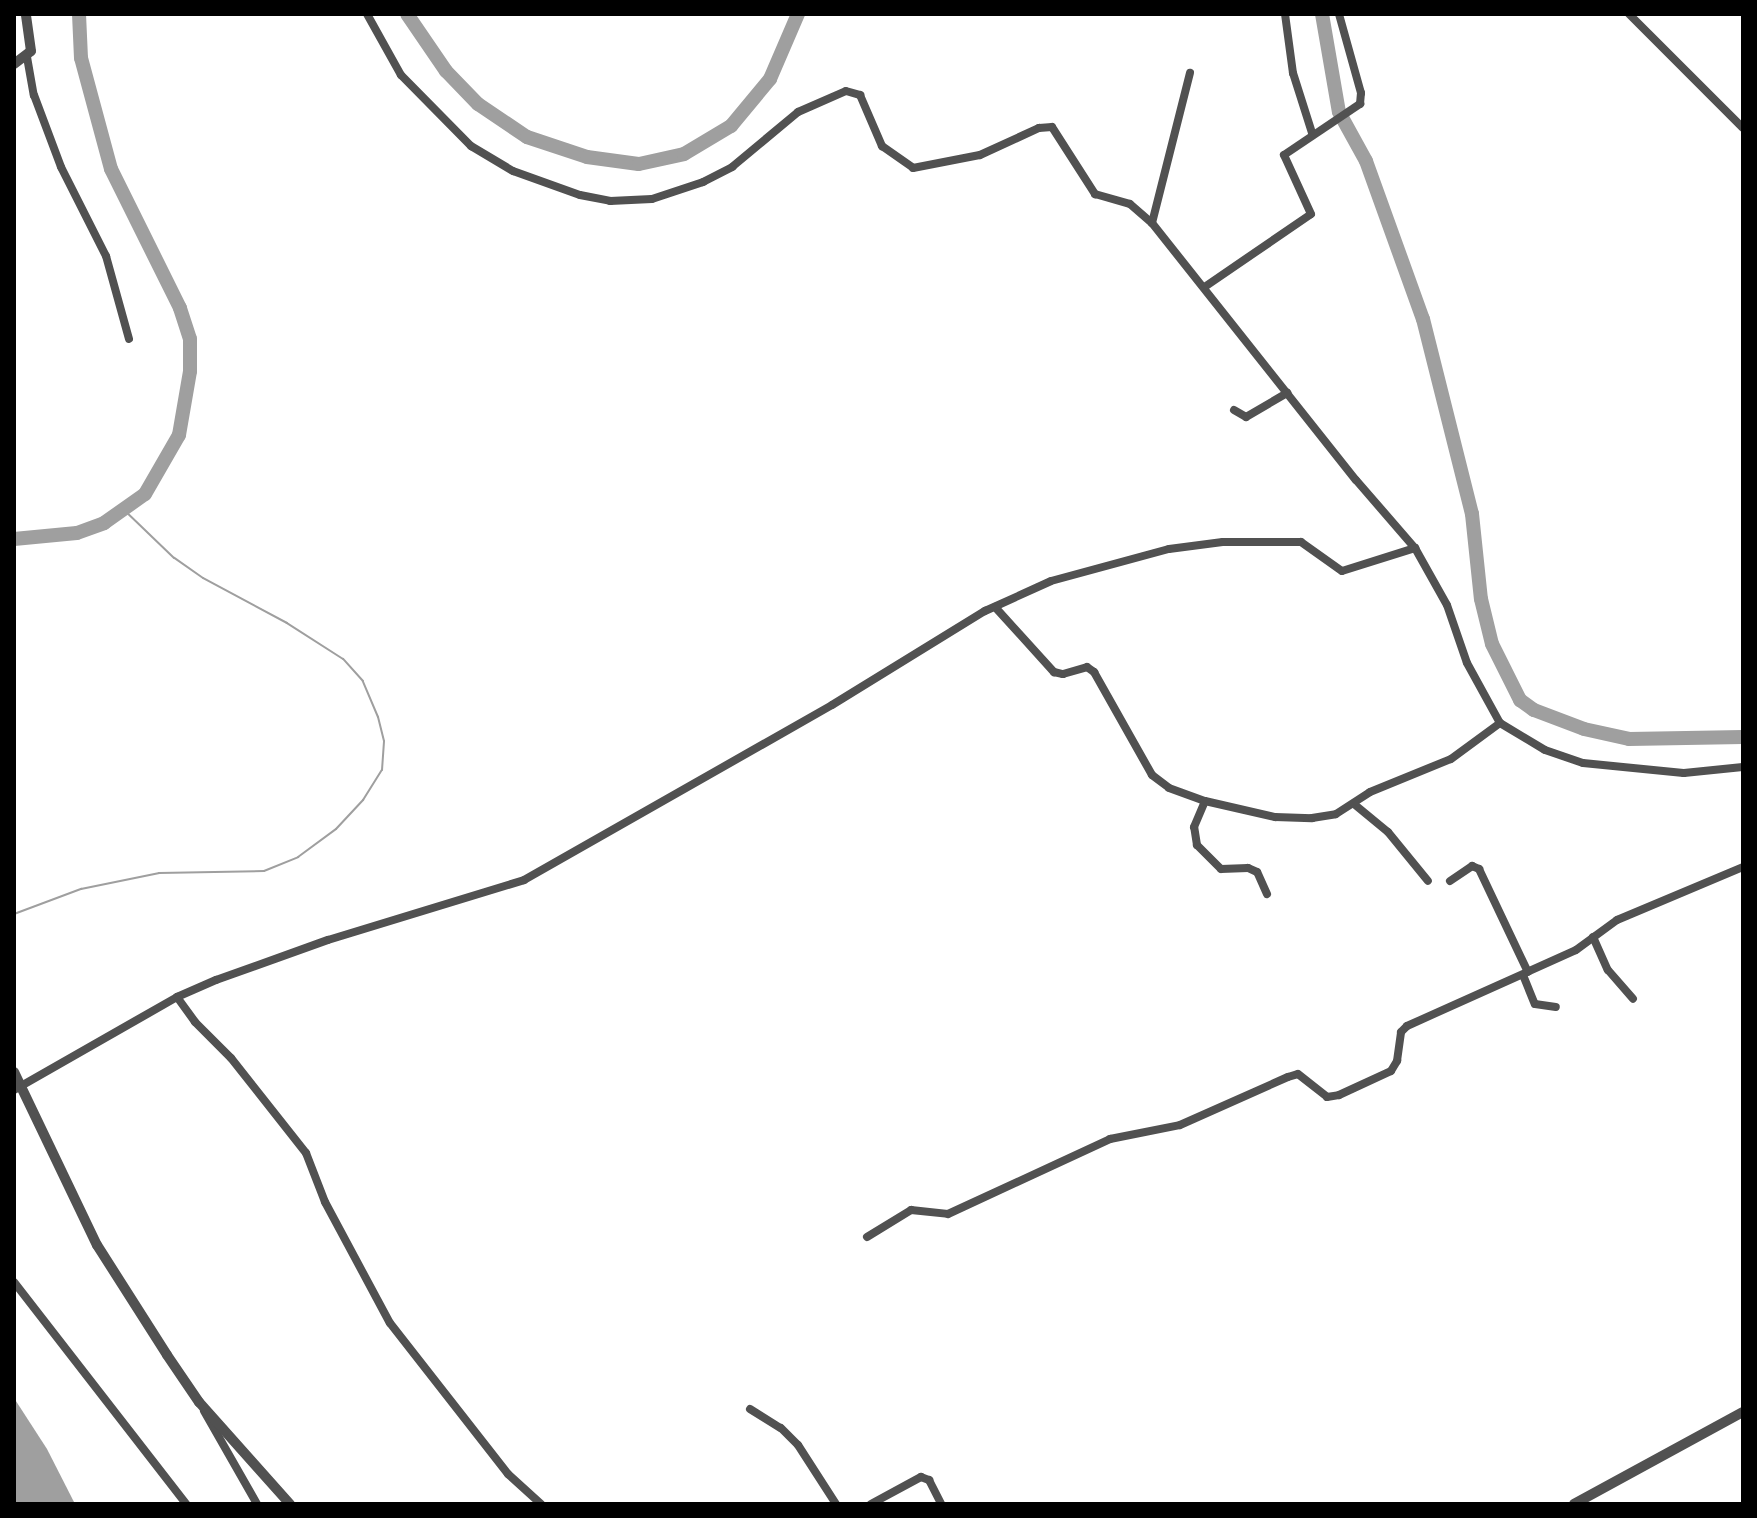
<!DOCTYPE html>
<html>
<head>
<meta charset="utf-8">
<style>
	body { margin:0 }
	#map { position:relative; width:1757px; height:1518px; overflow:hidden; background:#fff; font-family:Inter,sans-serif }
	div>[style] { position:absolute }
	.water>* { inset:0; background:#9f9f9f }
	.stream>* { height:2px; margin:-1px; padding:0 1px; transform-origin:1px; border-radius:1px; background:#9f9f9f }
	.river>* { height:14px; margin:-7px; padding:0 7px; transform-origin:7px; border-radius:7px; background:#9f9f9f }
	.minor>* { height:8px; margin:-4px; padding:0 4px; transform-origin:4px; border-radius:4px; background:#515151 }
	.tertiary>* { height:10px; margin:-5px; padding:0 5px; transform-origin:5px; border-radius:5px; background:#515151 }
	span { translate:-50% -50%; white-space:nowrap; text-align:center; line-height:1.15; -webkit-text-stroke:8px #fff; paint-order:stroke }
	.frame { position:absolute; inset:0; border:16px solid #000; pointer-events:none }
</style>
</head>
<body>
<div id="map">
	<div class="water">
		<div style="clip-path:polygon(14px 1398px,47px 1449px,75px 1504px,14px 1504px)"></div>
	</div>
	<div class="stream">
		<div style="left:14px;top:914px;width:72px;rotate:-20.5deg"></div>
		<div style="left:81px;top:889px;width:80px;rotate:-11.6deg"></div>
		<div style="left:159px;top:873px;width:105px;rotate:-1.1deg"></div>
		<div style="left:264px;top:871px;width:37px;rotate:-22deg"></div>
		<div style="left:298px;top:857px;width:47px;rotate:-36.4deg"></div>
		<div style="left:336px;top:829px;width:40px;rotate:-47deg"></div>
		<div style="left:363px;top:800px;width:36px;rotate:-58deg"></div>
		<div style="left:382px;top:770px;width:29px;rotate:-86deg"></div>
		<div style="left:384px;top:741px;width:25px;rotate:-104deg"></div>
		<div style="left:378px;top:717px;width:39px;rotate:-113deg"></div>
		<div style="left:363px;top:681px;width:30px;rotate:-132deg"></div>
		<div style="left:343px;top:659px;width:67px;rotate:-147.3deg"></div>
		<div style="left:287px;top:623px;width:95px;rotate:-151.8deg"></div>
		<div style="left:203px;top:578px;width:35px;rotate:-145deg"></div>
		<div style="left:174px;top:558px;width:71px;rotate:-136.1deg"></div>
	</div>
	<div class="river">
		<div style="left:407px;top:14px;width:69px;rotate:55.6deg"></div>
		<div style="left:446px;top:71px;width:46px;rotate:45.9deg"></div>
		<div style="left:478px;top:104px;width:59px;rotate:34deg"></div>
		<div style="left:527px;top:137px;width:63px;rotate:18.4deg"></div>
		<div style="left:587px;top:157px;width:52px;rotate:7.7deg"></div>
		<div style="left:639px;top:164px;width:46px;rotate:-12.5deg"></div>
		<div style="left:684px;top:154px;width:55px;rotate:-30.8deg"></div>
		<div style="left:731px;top:126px;width:61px;rotate:-50.3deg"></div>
		<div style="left:770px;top:79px;width:71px;rotate:-66.7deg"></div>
		<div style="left:1322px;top:14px;width:99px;rotate:80.2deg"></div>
		<div style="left:1339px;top:112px;width:56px;rotate:61.1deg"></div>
		<div style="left:1366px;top:161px;width:168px;rotate:70.2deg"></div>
		<div style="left:1423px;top:319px;width:201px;rotate:75.9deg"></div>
		<div style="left:1472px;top:514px;width:85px;rotate:84deg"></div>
		<div style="left:1481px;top:599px;width:46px;rotate:76.3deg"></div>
		<div style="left:1492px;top:644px;width:63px;rotate:63.4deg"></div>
		<div style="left:1520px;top:700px;width:17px;rotate:36deg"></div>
		<div style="left:1534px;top:710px;width:53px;rotate:20.8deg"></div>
		<div style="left:1584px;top:729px;width:46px;rotate:12.5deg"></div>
		<div style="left:1629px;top:739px;width:114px;rotate:-1deg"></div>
		<div style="left:14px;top:539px;width:63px;rotate:-5.4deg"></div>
		<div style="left:77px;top:533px;width:29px;rotate:-20deg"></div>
		<div style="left:104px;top:523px;width:50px;rotate:-35.3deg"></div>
		<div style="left:145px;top:494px;width:68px;rotate:-60deg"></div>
		<div style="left:179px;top:435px;width:65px;rotate:-80.2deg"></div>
		<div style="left:190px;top:371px;width:32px;rotate:-90deg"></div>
		<div style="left:190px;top:339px;width:33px;rotate:-108deg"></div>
		<div style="left:180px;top:308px;width:155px;rotate:-116.4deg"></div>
		<div style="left:111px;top:169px;width:115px;rotate:-105.1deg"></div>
		<div style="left:81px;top:58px;width:44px;rotate:-92.6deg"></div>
	</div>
	<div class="minor">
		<div style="left:367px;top:14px;width:70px;rotate:60.9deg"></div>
		<div style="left:401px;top:75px;width:100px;rotate:45.4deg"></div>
		<div style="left:471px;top:146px;width:49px;rotate:30.8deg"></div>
		<div style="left:513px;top:171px;width:71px;rotate:19.7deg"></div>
		<div style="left:580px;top:195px;width:31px;rotate:11deg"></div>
		<div style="left:610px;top:201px;width:42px;rotate:-2.7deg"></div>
		<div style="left:652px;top:199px;width:54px;rotate:-18.4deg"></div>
		<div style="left:703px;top:182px;width:33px;rotate:-27deg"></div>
		<div style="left:732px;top:167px;width:86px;rotate:-39.8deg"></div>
		<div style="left:798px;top:112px;width:52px;rotate:-23.6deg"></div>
		<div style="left:846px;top:91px;width:15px;rotate:16deg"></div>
		<div style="left:860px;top:95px;width:56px;rotate:66.7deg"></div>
		<div style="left:882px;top:146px;width:38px;rotate:35deg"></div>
		<div style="left:913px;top:168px;width:68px;rotate:-11deg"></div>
		<div style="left:980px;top:155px;width:65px;rotate:-24.6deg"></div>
		<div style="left:1039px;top:128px;width:13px;rotate:-4deg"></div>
		<div style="left:1052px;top:127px;width:80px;rotate:57.3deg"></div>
		<div style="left:1095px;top:194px;width:36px;rotate:16deg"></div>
		<div style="left:1130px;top:204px;width:29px;rotate:41deg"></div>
		<div style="left:1152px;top:223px;width:328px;rotate:51.6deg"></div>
		<div style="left:1356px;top:480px;width:90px;rotate:49.1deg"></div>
		<div style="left:1415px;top:548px;width:65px;rotate:60.7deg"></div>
		<div style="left:1447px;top:605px;width:61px;rotate:71deg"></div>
		<div style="left:1467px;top:663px;width:68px;rotate:61.2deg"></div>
		<div style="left:1500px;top:723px;width:52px;rotate:31deg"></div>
		<div style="left:1545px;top:750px;width:40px;rotate:18.9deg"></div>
		<div style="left:1583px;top:763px;width:101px;rotate:5.7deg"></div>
		<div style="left:1684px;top:773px;width:59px;rotate:-5.8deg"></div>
		<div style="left:1285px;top:14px;width:60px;rotate:82.3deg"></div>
		<div style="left:1293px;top:73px;width:63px;rotate:72.4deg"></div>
		<div style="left:1629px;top:14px;width:161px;rotate:45deg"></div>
		<div style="left:27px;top:57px;width:39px;rotate:80deg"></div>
		<div style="left:34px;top:95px;width:77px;rotate:69.4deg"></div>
		<div style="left:61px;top:167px;width:100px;rotate:63.2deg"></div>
		<div style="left:106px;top:256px;width:86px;rotate:74.5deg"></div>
		<div style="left:1152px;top:223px;width:155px;rotate:-75.8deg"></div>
		<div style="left:1206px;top:286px;width:127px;rotate:-34.4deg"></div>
		<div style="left:1311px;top:214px;width:65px;rotate:-114.6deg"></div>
		<div style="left:1284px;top:155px;width:92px;rotate:-33.9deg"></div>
		<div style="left:1360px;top:104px;width:11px;rotate:-85deg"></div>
		<div style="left:1361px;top:93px;width:82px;rotate:-105.6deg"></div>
		<div style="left:1234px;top:410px;width:14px;rotate:30deg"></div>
		<div style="left:1246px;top:417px;width:48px;rotate:-30.3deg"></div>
		<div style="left:995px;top:607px;width:88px;rotate:47.8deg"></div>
		<div style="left:1054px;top:672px;width:9px;rotate:13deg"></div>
		<div style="left:1063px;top:674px;width:25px;rotate:-16deg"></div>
		<div style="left:1087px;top:667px;width:9px;rotate:36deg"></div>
		<div style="left:1094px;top:672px;width:118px;rotate:60.6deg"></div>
		<div style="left:1152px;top:775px;width:21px;rotate:37deg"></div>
		<div style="left:1169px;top:788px;width:38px;rotate:20deg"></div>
		<div style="left:1354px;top:804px;width:44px;rotate:39.5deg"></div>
		<div style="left:1388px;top:832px;width:63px;rotate:50.8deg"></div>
		<div style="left:1450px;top:881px;width:27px;rotate:-34deg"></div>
		<div style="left:1472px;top:866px;width:8px;rotate:23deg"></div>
		<div style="left:1479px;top:869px;width:114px;rotate:64.6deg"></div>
		<div style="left:1267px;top:894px;width:24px;rotate:-114deg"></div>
		<div style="left:1257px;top:872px;width:10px;rotate:-156deg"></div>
		<div style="left:1248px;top:868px;width:27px;rotate:178deg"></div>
		<div style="left:1221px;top:869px;width:34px;rotate:-135deg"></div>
		<div style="left:1197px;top:845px;width:18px;rotate:-99deg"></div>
		<div style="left:1194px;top:827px;width:28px;rotate:-67deg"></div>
		<div style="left:1205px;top:801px;width:72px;rotate:12.9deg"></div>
		<div style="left:1275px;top:817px;width:37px;rotate:2deg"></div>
		<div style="left:1312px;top:818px;width:24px;rotate:-9deg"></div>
		<div style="left:1336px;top:814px;width:40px;rotate:-32.9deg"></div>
		<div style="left:1370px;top:792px;width:87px;rotate:-22.2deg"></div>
		<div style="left:1451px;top:759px;width:61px;rotate:-36.3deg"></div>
		<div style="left:1593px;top:937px;width:36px;rotate:66deg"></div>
		<div style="left:1608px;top:970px;width:38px;rotate:49deg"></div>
		<div style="left:1523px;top:975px;width:31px;rotate:68deg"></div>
		<div style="left:1535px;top:1004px;width:21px;rotate:8deg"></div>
		<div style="left:177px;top:997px;width:31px;rotate:54deg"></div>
		<div style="left:195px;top:1022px;width:51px;rotate:45deg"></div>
		<div style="left:231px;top:1058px;width:121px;rotate:51.7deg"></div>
		<div style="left:306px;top:1153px;width:53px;rotate:68.8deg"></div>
		<div style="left:325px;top:1202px;width:137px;rotate:61.8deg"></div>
		<div style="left:390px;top:1323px;width:192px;rotate:52deg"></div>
		<div style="left:508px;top:1474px;width:45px;rotate:42.3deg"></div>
		<div style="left:14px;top:1090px;width:188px;rotate:-29.7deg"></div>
		<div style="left:177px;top:997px;width:43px;rotate:-23.6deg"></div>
		<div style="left:216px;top:980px;width:119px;rotate:-19.7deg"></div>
		<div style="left:328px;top:940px;width:205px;rotate:-17deg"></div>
		<div style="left:524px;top:880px;width:354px;rotate:-29.6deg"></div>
		<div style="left:832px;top:705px;width:180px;rotate:-31.6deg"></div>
		<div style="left:985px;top:611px;width:72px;rotate:-24.4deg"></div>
		<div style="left:1051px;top:581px;width:122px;rotate:-15.2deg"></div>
		<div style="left:1169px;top:549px;width:54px;rotate:-7.4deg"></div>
		<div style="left:1223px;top:542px;width:78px"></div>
		<div style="left:1301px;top:542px;width:50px;rotate:35.3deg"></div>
		<div style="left:1342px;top:571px;width:77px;rotate:-17.5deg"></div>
		<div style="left:867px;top:1237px;width:52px;rotate:-31.5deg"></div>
		<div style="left:911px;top:1210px;width:37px;rotate:6deg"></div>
		<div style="left:948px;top:1214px;width:179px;rotate:-24.8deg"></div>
		<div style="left:1110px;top:1139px;width:71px;rotate:-11.3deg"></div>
		<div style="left:1180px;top:1125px;width:118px;rotate:-24deg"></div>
		<div style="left:1288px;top:1077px;width:10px;rotate:-17deg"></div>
		<div style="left:1298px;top:1074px;width:37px;rotate:38deg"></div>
		<div style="left:1327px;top:1097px;width:12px;rotate:-9deg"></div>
		<div style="left:1339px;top:1095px;width:57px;rotate:-24.8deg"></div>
		<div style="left:1391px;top:1071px;width:12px;rotate:-59deg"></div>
		<div style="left:1397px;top:1061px;width:29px;rotate:-82deg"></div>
		<div style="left:1401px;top:1032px;width:8px;rotate:-45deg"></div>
		<div style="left:1407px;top:1026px;width:185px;rotate:-24.2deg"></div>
		<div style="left:1576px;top:950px;width:51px;rotate:-36.2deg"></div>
		<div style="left:1617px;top:920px;width:137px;rotate:-22.8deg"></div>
		<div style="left:14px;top:1282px;width:281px;rotate:52.2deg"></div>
		<div style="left:750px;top:1409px;width:36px;rotate:32deg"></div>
		<div style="left:781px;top:1428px;width:24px;rotate:45deg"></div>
		<div style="left:798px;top:1445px;width:70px;rotate:57.2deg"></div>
		<div style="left:204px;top:1411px;width:107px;rotate:60.3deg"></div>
		<div style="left:871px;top:1504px;width:57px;rotate:-28.4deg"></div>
		<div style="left:921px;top:1477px;width:9px;rotate:21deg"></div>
		<div style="left:929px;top:1480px;width:27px;rotate:63deg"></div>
	</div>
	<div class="tertiary">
		<div style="left:14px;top:64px;width:21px;rotate:-37deg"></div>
		<div style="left:31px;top:51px;width:37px;rotate:-98deg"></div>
		<div style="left:14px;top:1072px;width:192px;rotate:64.4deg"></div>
		<div style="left:97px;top:1245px;width:130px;rotate:57.5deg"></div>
		<div style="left:167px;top:1355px;width:57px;rotate:55.8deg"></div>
		<div style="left:199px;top:1402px;width:137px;rotate:48.3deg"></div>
		<div style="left:1574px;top:1504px;width:192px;rotate:-28.6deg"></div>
	</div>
	<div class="frame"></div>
</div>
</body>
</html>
